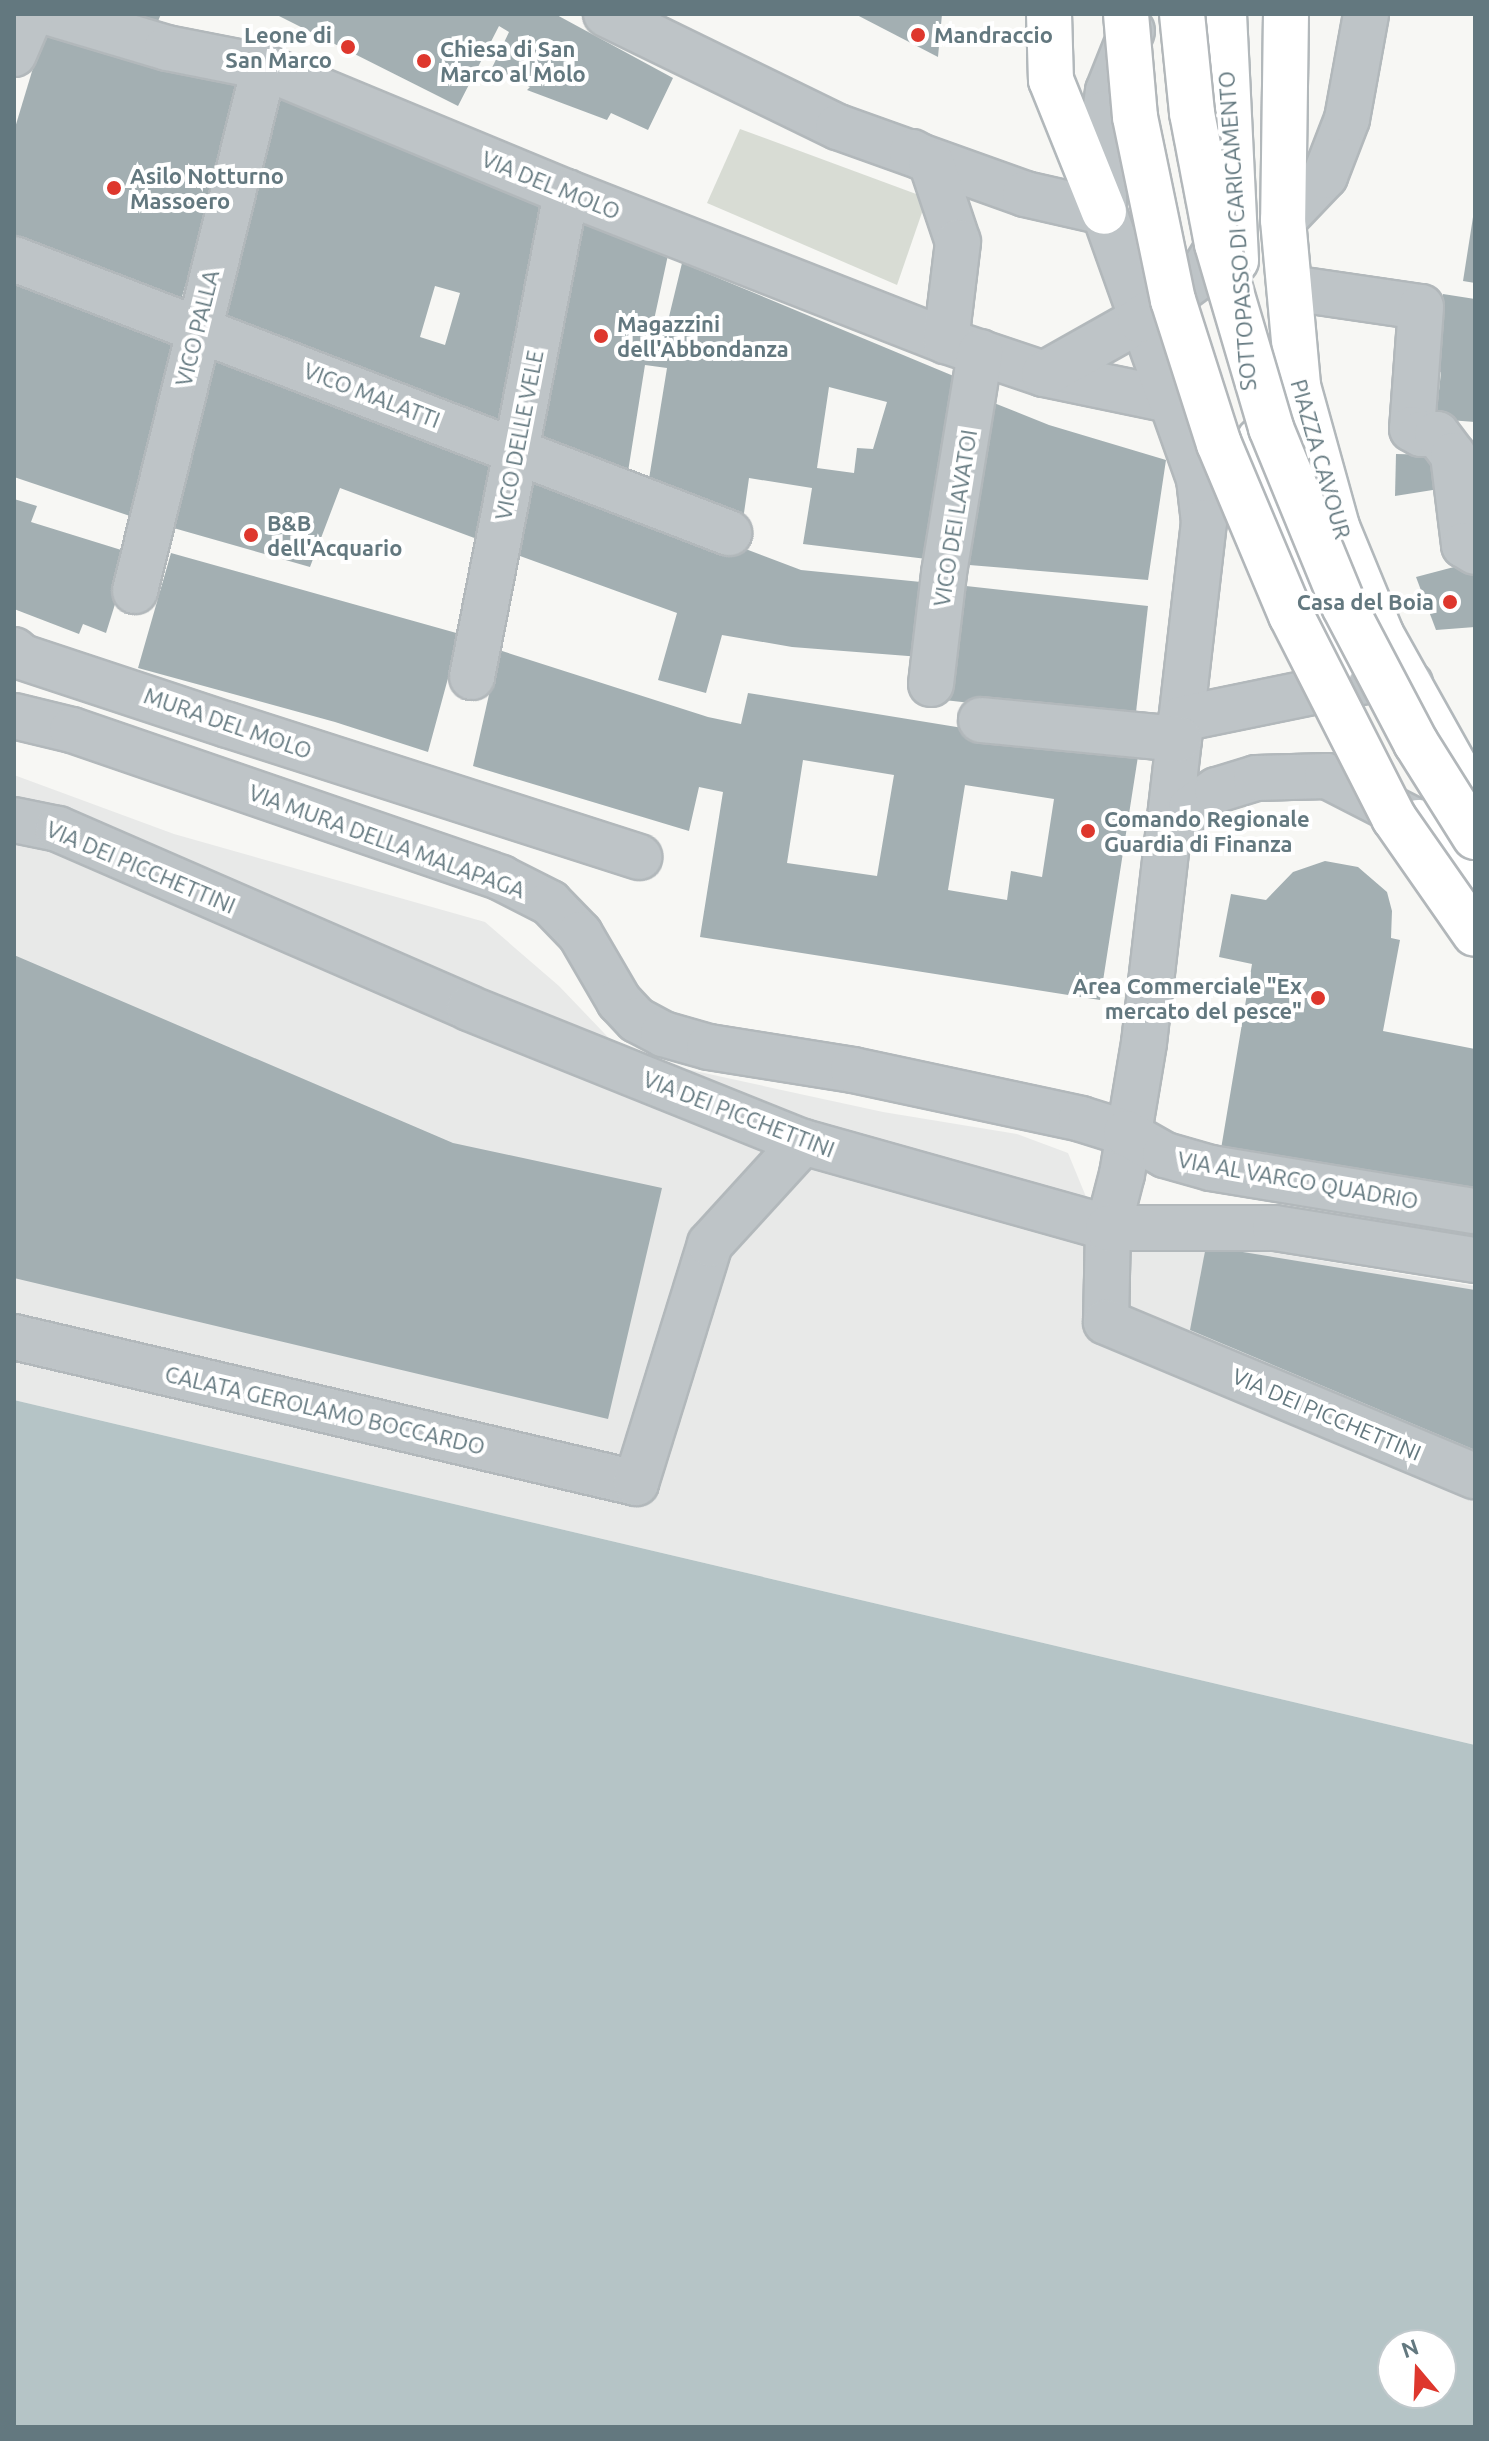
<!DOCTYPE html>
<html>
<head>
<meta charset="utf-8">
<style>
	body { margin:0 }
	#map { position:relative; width:1489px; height:2441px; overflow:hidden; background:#f7f7f4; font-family:Ubuntu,sans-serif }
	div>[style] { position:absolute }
	.built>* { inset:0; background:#e8e9e8 }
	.green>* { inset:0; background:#d8dcd4 }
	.water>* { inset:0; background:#b5c4c6 }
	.building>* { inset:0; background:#a3afb2 }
	.roads { filter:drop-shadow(2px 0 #b2b8bb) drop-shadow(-2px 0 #b2b8bb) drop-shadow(0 2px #b2b8bb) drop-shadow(0 -2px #b2b8bb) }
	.minor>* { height:44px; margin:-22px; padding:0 22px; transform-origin:22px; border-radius:22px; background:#bec4c7 }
	.major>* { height:44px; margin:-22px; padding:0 22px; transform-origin:22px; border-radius:22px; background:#fff }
	.highway>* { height:44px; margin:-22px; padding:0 22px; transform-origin:22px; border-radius:22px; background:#fff }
	.bridges { filter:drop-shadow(2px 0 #b2b7ba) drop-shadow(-2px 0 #b2b7ba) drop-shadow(0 2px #b2b7ba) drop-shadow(0 -2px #b2b7ba) }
	.highway-bridge>* { height:44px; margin:-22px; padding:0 22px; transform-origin:22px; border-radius:22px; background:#fff }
	.dots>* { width:22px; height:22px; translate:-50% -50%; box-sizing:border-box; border:4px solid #fff; border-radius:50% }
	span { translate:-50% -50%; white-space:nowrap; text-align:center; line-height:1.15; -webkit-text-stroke:8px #fff; paint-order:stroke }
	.poi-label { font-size:22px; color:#63787f; font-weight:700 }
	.right { translate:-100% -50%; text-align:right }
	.left { translate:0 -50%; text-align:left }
	.street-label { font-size:22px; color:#63787f }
	.frame { position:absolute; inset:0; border:16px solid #63787f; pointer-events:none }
	.north { position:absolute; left:1377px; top:2329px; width:80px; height:80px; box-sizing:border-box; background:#fff; border:2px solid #c1c9cc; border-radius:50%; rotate:341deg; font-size:22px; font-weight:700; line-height:32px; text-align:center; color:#63787f }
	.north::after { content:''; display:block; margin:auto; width:28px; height:36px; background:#de372d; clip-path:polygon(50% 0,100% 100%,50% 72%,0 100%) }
</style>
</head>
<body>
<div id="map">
	<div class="built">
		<div style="clip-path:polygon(14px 775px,174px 834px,485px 922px,559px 986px,626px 1056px,883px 1112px,1017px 1134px,1068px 1153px,1089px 1204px,1197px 1240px,1475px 1286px,1475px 1745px,14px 1400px)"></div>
	</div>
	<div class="green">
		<div style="clip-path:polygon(740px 129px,927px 198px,897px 285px,707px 203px)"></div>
	</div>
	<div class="water">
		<div style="clip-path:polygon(evenodd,14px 1400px,1475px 1745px,1475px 2427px,14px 2427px,14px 1400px,1393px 2345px,1441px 2345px,1441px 2393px,1393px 2393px,1393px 2345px)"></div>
	</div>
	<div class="building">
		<div style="clip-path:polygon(125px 14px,161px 14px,156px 26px)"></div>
		<div style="clip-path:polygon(275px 14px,555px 14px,673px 78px,648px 130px,611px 113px,607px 120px,527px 90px,530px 87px,491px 70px,509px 32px,499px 26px,458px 106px)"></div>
		<div style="clip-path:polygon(855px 14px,942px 14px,938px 57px)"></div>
		<div style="clip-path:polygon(46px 25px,245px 81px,179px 307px,14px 245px,14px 131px)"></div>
		<div style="clip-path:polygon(evenodd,269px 81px,551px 196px,500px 434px,218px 322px,269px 81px,435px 286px,460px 293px,445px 345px,420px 337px,435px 286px)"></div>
		<div style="clip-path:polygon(evenodd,575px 213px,668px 255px,654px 320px,667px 325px,682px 263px,968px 382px,935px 560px,803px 544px,812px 488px,749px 478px,743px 520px,648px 485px,667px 368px,645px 365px,627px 478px,532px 444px,575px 213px,829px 387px,887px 402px,873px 449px,857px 448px,854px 473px,817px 468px,829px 387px)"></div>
		<div style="clip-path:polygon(1473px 217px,1475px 218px,1475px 283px,1463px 281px)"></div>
		<div style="clip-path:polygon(14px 268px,174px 333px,130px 516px,14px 477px)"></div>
		<div style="clip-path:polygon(1443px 294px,1475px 299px,1475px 422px,1436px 419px,1441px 372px,1430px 371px)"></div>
		<div style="clip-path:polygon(216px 352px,495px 451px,477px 539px,340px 488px,310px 567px,163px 525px)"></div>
		<div style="clip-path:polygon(994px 403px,1049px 425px,1166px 460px,1148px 580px,957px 564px)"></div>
		<div style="clip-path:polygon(1396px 454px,1440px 455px,1439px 489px,1395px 496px)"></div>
		<div style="clip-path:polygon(525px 465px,801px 570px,931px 583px,921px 657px,792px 647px,722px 635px,706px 693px,658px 680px,677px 613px,509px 552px)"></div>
		<div style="clip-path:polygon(14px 499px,37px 506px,31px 522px,131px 553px,106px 633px,83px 624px,79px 634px,14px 609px)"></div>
		<div style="clip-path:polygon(171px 553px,460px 634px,428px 752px,335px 722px,138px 668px)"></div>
		<div style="clip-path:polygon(1473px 562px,1475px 627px,1436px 630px,1416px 577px)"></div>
		<div style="clip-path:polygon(957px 585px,1148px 606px,1135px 721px,944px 700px)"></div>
		<div style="clip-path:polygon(evenodd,499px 650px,708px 717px,741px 724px,748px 693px,1036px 740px,1139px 750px,1100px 1000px,700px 937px,723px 792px,699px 787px,689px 831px,473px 766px,499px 650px,803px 760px,894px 775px,877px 876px,787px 863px,803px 760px,499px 650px,965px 785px,1054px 799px,1042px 877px,1011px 871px,1007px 900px,948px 890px,965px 785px)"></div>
		<div style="clip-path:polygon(1325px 861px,1358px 867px,1387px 892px,1392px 911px,1391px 938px,1400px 940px,1383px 1031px,1475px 1049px,1475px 1191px,1221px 1149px,1252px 964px,1219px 957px,1231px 894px,1266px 900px,1293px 872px)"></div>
		<div style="clip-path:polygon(14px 955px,453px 1143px,662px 1188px,608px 1419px,14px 1278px)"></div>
		<div style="clip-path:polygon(1206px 1246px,1475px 1290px,1475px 1450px,1190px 1330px)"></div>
	</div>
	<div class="roads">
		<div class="minor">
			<div style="left:53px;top:14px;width:119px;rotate:16.6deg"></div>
			<div style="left:167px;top:48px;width:99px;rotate:11.1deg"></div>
			<div style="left:264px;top:67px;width:327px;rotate:22.5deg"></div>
			<div style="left:566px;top:192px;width:408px;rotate:21.4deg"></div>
			<div style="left:946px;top:341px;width:103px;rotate:18.6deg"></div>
			<div style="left:1044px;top:374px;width:129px;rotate:11.7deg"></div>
			<div style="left:606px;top:14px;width:258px;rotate:26deg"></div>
			<div style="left:838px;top:127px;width:199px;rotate:19.7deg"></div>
			<div style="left:1025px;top:194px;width:81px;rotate:12.8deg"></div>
			<div style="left:1132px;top:31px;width:65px;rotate:111.8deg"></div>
			<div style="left:1108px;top:91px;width:22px;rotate:98deg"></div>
			<div style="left:1105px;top:113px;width:99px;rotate:90.6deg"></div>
			<div style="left:1104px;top:212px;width:283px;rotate:70.4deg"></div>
			<div style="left:1199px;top:479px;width:43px;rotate:83.4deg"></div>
			<div style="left:1204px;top:522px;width:524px;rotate:96.57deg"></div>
			<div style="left:1144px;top:1043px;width:133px;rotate:99.5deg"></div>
			<div style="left:1122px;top:1174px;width:56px;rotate:104.5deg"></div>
			<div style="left:1108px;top:1228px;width:94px;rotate:91.2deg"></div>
			<div style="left:1106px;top:1322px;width:400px;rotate:22.7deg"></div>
			<div style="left:14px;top:54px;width:43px;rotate:-67deg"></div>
			<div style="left:912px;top:152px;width:21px;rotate:28deg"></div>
			<div style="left:931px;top:162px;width:84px;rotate:71.4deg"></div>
			<div style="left:958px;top:242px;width:100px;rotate:96.9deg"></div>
			<div style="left:1283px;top:220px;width:61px;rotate:-46.3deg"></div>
			<div style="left:1325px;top:176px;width:61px;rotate:-68.9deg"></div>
			<div style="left:1347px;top:119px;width:107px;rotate:-79.7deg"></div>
			<div style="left:14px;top:259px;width:766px;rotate:20.97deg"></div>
			<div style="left:1290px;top:288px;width:132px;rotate:8.3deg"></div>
			<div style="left:1421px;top:307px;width:122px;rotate:94.2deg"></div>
			<div style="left:1412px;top:429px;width:10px;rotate:29deg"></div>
			<div style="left:1421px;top:434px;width:16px"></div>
			<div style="left:1437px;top:434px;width:26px;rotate:53deg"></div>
			<div style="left:1453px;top:455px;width:91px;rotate:83deg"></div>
			<div style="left:1464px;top:545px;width:13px;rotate:32deg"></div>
			<div style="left:1044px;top:374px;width:110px;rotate:-29.4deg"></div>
			<div style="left:1140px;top:320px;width:76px;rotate:-36.4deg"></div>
			<div style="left:1201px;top:275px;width:44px;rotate:-58.8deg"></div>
			<div style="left:1224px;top:237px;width:20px;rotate:-75deg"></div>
			<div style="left:135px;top:591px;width:540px;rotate:-76.17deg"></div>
			<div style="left:14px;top:650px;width:11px;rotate:41deg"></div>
			<div style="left:22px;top:657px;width:217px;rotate:18.3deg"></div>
			<div style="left:228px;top:725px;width:432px;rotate:17.8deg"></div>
			<div style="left:472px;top:677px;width:494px;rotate:-79deg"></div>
			<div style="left:931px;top:684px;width:112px;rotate:-83.3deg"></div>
			<div style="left:944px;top:573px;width:224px;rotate:-80.7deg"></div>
			<div style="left:14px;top:716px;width:60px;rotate:13.6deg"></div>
			<div style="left:72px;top:730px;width:454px;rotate:19deg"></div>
			<div style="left:501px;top:878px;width:55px;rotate:27deg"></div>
			<div style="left:550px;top:903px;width:43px;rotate:45.9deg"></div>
			<div style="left:580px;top:934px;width:78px;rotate:59.8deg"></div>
			<div style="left:619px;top:1001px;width:26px;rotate:47deg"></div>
			<div style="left:637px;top:1020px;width:30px;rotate:28deg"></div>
			<div style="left:663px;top:1034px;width:48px;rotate:15.8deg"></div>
			<div style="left:709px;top:1047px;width:146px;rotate:9.1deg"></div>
			<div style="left:853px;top:1070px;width:233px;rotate:12.1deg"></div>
			<div style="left:1081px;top:1119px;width:47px;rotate:17.3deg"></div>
			<div style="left:1126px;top:1133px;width:45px;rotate:29.4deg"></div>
			<div style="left:1165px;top:1155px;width:48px;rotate:15.8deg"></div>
			<div style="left:1211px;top:1168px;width:267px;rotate:9.3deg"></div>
			<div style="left:1181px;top:719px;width:213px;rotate:-11.6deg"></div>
			<div style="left:1390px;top:676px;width:22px;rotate:22deg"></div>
			<div style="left:981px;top:720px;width:199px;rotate:5.5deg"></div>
			<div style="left:14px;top:820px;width:45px;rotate:11.6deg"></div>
			<div style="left:58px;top:829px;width:448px;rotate:23.5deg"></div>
			<div style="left:469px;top:1008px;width:360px;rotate:21.9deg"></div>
			<div style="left:803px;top:1142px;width:317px;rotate:15.7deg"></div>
			<div style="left:1108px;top:1228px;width:167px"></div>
			<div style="left:1275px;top:1228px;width:203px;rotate:9.1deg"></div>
			<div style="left:1170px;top:835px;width:34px;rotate:-52deg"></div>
			<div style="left:1191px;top:808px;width:32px;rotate:-35deg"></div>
			<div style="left:1217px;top:790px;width:41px;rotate:-17.1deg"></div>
			<div style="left:1256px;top:778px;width:71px;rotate:-1.6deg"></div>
			<div style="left:1327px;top:776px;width:92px;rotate:27.1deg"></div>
			<div style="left:14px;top:1337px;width:639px;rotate:13.21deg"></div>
			<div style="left:636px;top:1483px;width:250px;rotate:-72.8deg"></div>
			<div style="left:710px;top:1244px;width:138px;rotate:-47.6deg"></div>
		</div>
		<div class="major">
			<div style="left:1224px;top:14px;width:247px;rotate:87.2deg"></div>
			<div style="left:1286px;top:14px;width:206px;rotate:90.8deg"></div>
			<div style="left:1283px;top:220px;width:167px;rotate:84.8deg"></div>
			<div style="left:1298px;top:386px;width:146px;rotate:74.5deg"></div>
			<div style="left:1337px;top:527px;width:116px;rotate:67.6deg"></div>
			<div style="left:1381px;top:634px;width:187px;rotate:60.8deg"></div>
			<div style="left:1259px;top:440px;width:121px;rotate:73.7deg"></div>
			<div style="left:1293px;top:556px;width:114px;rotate:69.5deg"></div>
			<div style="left:1418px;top:822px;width:89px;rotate:50.4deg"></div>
		</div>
		<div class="highway">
			<div style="left:1049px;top:14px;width:66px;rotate:88.3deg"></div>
			<div style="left:1051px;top:80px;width:142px;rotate:68.1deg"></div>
		</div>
	</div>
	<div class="bridges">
		<div class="highway-bridge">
			<div style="left:1126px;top:14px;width:103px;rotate:85deg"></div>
			<div style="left:1135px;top:117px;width:187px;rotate:78.3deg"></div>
			<div style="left:1173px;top:300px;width:151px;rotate:72.3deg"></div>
			<div style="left:1219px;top:444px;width:186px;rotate:67.2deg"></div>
			<div style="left:1291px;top:615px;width:228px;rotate:63.1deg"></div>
			<div style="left:1394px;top:818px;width:141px;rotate:55.1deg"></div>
			<div style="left:1182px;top:14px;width:100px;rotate:84.2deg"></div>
			<div style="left:1192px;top:113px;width:133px;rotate:79.2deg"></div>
			<div style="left:1217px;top:244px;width:192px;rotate:73.6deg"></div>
			<div style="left:1271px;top:428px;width:192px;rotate:67.7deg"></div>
			<div style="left:1344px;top:606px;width:155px;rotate:62.3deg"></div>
			<div style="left:1416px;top:743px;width:111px;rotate:57.9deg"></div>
		</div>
	</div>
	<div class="dots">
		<div style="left:918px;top:35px;background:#de372d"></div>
		<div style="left:348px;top:47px;background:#de372d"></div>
		<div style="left:424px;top:61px;background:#de372d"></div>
		<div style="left:114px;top:188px;background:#de372d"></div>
		<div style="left:601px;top:336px;background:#de372d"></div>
		<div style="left:251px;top:535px;background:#de372d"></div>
		<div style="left:1450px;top:602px;background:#de372d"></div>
		<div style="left:1088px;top:831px;background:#de372d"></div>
		<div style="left:1318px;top:998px;background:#de372d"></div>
	</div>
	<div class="poi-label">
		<span class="right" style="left:332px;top:47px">Leone di<br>San Marco</span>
		<span class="left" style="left:934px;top:35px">Mandraccio</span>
		<span class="left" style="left:440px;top:61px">Chiesa di San<br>Marco al Molo</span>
		<span class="left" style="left:130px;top:188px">Asilo Notturno<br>Massoero</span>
		<span class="left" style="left:617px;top:336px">Magazzini<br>dell'Abbondanza</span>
		<span class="left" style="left:267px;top:535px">B&amp;B<br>dell'Acquario</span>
		<span class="right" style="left:1434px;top:602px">Casa del Boia</span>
		<span class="left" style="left:1104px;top:831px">Comando Regionale<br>Guardia di Finanza</span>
		<span class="right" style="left:1302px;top:998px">Area Commerciale "Ex<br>mercato del pesce"</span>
	</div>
	<div class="street-label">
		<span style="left:551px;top:185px;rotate:22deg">VIA DEL MOLO</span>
		<span style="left:1237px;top:231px;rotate:-94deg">SOTTOPASSO DI CARICAMENTO</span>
		<span style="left:197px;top:328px;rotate:-76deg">VICO PALLA</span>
		<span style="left:372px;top:395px;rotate:21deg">VICO MALATTI</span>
		<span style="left:519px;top:435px;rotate:-79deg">VICO DELLE VELE</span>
		<span style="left:1321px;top:459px;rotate:74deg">PIAZZA CAVOUR</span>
		<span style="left:955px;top:518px;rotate:-81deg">VICO DEI LAVATOI</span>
		<span style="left:228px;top:723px;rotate:19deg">MURA DEL MOLO</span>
		<span style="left:387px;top:841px;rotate:20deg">VIA MURA DELLA MALAPAGA</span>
		<span style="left:141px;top:867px;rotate:23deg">VIA DEI PICCHETTINI</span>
		<span style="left:739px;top:1114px;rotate:21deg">VIA DEI PICCHETTINI</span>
		<span style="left:1298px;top:1180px;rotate:10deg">VIA AL VARCO QUADRIO</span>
		<span style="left:325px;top:1410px;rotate:13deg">CALATA GEROLAMO BOCCARDO</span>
		<span style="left:1327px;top:1414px;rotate:23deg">VIA DEI PICCHETTINI</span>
	</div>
	<div class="frame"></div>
	<div class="north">N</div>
</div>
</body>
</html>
